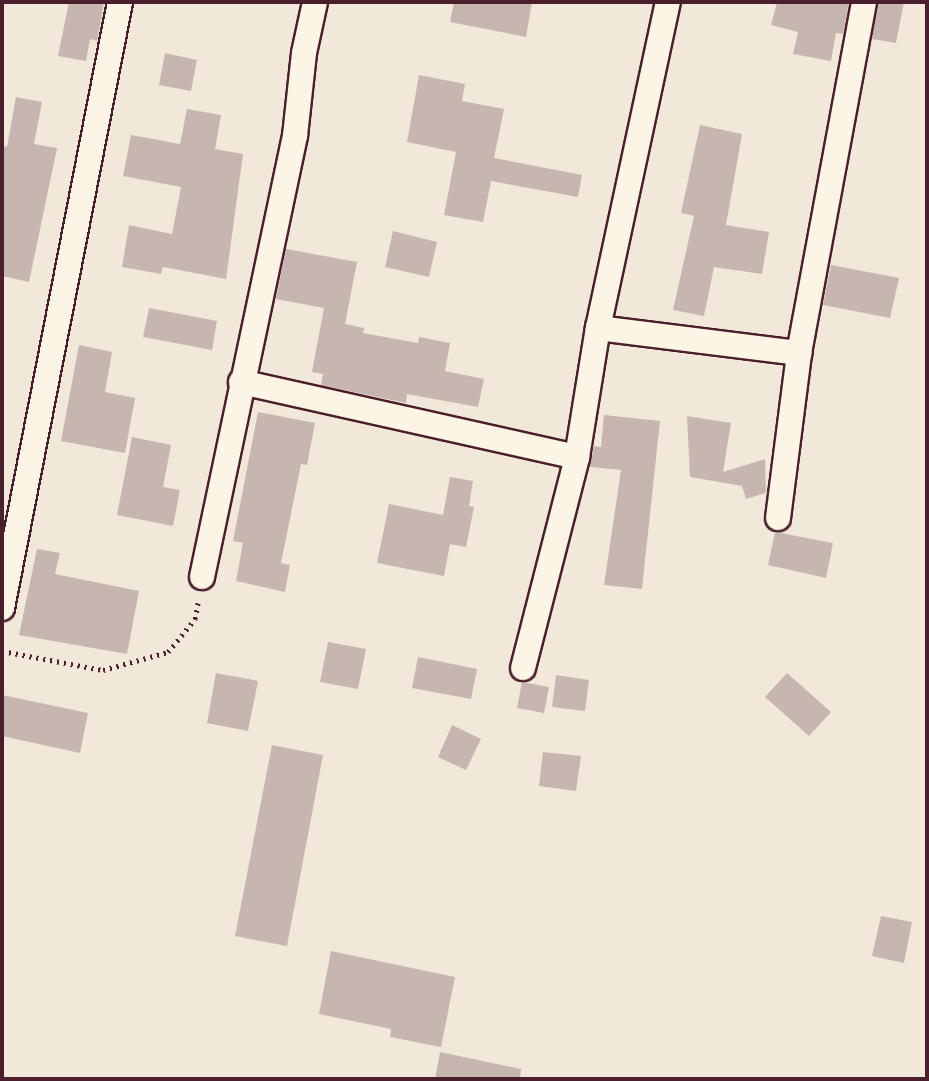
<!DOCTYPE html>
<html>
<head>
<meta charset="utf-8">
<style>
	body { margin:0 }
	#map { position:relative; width:929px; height:1081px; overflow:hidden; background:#f1e8da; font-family:"Comic Neue",sans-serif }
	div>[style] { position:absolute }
	.building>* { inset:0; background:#c7b6af }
	.path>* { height:4.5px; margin-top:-2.25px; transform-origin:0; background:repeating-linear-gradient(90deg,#4a1f2b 0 2px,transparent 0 7px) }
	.roads { filter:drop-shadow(2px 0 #4a1f2b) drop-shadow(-2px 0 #4a1f2b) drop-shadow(0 2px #4a1f2b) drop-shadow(0 -2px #4a1f2b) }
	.minor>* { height:24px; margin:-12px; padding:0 12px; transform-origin:12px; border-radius:12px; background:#fcf5e5 }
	span { translate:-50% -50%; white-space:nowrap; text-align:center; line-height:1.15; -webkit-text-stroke:7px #fcf5e5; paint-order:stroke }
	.frame { position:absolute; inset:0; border:4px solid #4a1f2b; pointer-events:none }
</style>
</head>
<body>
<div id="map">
	<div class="building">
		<div style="clip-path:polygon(69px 2px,104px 2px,97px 41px,90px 39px,86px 61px,58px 56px)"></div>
		<div style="clip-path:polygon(454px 2px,532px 2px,526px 37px,450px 22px)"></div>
		<div style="clip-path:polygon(777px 2px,849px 2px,843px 34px,836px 33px,831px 61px,793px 54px,798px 32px,771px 25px)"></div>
		<div style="clip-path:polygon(878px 2px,904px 2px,896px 43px,872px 39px)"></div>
		<div style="clip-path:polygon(165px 53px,197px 60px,191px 91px,159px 85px)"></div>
		<div style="clip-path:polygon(419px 75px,465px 84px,462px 101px,504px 109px,494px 158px,582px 175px,578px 197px,491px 181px,483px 222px,444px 215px,456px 152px,407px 142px)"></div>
		<div style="clip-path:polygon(16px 97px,42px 102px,34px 144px,57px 148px,29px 282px,2px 276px,2px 146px,7px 147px)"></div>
		<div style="clip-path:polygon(187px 109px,221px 115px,215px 149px,243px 154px,226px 279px,163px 267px,161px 274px,122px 267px,129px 225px,172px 234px,181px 187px,123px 176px,131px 135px,180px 144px)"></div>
		<div style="clip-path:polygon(700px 125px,742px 134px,726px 225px,769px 232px,762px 274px,714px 267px,704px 316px,673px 310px,694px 216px,681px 213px)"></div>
		<div style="clip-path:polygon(393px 231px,437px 242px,429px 277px,385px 267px)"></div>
		<div style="clip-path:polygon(286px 249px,357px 262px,345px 324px,364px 328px,363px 333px,418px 343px,419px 337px,450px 343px,445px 371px,484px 379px,478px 407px,407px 394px,406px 403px,321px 385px,323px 374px,312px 372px,324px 308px,276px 299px)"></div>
		<div style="clip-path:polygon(831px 265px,899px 278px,890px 318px,823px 305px)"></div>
		<div style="clip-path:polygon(149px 308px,217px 321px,212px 350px,143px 337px)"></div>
		<div style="clip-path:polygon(79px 345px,112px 352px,105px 392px,135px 398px,125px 453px,61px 441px)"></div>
		<div style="clip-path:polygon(258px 412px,315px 423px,307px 465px,301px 464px,281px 563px,290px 565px,285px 592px,236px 581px,243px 543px,233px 541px)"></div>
		<div style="clip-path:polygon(604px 415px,660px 421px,642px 589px,604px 585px,621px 470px,590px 467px,594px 446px,601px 447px)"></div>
		<div style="clip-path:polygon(687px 416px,731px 423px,723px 472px,765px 459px,766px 493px,746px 499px,742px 486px,690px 477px)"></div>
		<div style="clip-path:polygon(132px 437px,171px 445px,163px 487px,180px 490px,173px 526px,117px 515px)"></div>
		<div style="clip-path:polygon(450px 477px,473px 481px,469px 506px,474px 507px,466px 547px,450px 544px,444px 576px,377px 563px,389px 504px,443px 515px)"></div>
		<div style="clip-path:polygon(775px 532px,833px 543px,826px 578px,768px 565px)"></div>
		<div style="clip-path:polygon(37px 549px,60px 553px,55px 574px,139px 591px,127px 654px,19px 635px)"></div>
		<div style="clip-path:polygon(328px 642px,366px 649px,358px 689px,320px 682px)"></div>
		<div style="clip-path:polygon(418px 657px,477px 669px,471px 699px,412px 688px)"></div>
		<div style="clip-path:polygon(216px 673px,258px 681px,248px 731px,207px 723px)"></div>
		<div style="clip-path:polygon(787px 673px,831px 712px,809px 736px,765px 697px)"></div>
		<div style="clip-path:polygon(556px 675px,589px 680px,585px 711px,552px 707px)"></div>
		<div style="clip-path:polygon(522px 682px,549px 687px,544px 713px,517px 708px)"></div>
		<div style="clip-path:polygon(2px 695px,88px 713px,80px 753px,2px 736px)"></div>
		<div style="clip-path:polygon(452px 725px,481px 739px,466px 770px,438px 757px)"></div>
		<div style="clip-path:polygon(272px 745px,323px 755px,287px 946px,235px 936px)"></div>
		<div style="clip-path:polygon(543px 752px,581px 756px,576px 791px,539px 786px)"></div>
		<div style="clip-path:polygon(881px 916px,912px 922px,904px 963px,872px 956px)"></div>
		<div style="clip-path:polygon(331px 951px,455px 977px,441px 1047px,390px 1037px,391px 1029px,319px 1014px)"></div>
		<div style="clip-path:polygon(440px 1052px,521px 1069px,520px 1079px,435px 1079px)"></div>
	</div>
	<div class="path">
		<div style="left:2px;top:651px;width:103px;rotate:10.7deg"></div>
		<div style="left:103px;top:670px;width:67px;rotate:-15.5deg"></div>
		<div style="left:168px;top:652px;width:43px;rotate:-50.7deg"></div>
		<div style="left:195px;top:619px;width:17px;rotate:-80deg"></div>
	</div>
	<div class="roads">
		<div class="minor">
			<div style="left:598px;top:328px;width:203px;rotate:7.1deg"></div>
			<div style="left:241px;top:382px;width:344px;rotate:12.6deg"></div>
			<div style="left:778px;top:518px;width:166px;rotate:-82.7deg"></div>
			<div style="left:799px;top:353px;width:357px;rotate:-79.5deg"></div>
			<div style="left:202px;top:577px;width:451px;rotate:-78.1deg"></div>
			<div style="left:295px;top:136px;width:83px;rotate:-83.8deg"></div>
			<div style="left:304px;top:53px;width:52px;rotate:-77.8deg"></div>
			<div style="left:2px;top:608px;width:617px;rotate:-78.98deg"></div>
			<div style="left:523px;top:668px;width:218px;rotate:-75.6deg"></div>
			<div style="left:577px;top:457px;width:131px;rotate:-80.8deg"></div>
			<div style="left:598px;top:328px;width:333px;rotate:-77.9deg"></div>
		</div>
	</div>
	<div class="frame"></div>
</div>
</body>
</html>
